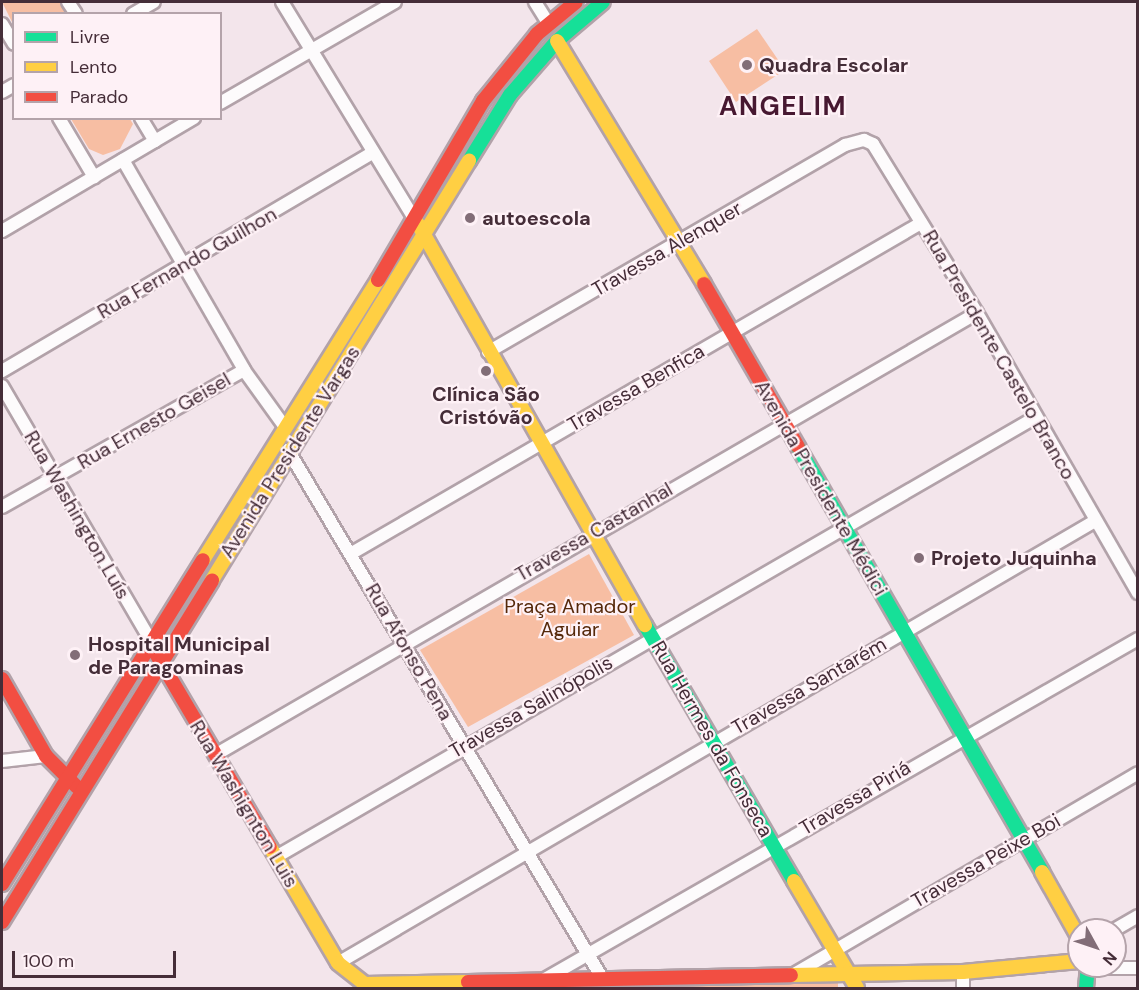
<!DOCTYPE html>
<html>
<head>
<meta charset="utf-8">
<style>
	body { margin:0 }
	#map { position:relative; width:1139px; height:990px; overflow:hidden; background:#f3e5eb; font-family:"DM Sans",sans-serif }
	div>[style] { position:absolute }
	.green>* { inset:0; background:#f7bea3 }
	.roads { filter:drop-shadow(2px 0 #b2a2a9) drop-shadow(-2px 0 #b2a2a9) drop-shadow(0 2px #b2a2a9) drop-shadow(0 -2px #b2a2a9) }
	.street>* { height:12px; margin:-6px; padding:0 6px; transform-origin:6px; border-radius:6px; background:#fdfbfc }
	.fast>* { height:14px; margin:-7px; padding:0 7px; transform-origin:7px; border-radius:7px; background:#16e098 }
	.slow>* { height:14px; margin:-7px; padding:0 7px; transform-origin:7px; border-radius:7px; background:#ffcf43 }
	.jam>* { height:14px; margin:-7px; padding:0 7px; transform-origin:7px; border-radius:7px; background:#f24e42 }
	.dots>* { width:16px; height:16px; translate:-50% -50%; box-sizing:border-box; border:3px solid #fef1f6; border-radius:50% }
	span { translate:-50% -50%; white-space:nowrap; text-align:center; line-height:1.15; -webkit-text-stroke:4.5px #fef1f6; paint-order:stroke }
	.poi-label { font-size:20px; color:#452d38; font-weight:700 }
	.left { translate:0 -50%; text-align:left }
	.street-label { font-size:20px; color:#452d38 }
	.park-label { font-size:20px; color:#552809 }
	.district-label { font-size:26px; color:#471831; font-weight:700; letter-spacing:1.5px }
	.frame { position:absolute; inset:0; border:3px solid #452d38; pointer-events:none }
	.legend { position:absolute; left:12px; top:12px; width:210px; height:108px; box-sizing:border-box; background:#fef1f6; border:2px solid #b4a3aa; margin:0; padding:8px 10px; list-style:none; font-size:18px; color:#452d38 }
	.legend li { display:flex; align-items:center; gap:12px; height:30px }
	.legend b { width:30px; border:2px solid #b4a3aa }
	.north { position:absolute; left:1067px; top:918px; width:60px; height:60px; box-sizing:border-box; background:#fef1f6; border:2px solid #b4a3aa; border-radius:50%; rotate:130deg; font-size:16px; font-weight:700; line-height:24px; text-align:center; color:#452d38 }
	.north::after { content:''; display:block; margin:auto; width:21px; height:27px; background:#826d77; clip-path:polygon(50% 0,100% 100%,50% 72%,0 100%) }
	.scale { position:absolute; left:12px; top:951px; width:164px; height:27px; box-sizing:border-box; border:3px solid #452d38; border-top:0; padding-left:8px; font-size:18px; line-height:21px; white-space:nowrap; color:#452d38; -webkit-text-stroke:4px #fef1f6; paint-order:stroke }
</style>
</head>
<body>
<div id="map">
	<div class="green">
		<div style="clip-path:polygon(2px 2px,60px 2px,67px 13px,14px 14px,13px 24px)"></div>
		<div style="clip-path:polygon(757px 29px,785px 70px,736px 102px,709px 61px)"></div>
		<div style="clip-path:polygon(71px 119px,130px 119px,133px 124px,120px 149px,103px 155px,89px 149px)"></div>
		<div style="clip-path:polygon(589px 554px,634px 635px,468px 727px,420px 650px)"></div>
		<div style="clip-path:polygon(838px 983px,838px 988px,377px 988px)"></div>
	</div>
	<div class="roads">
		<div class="street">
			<div style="left:68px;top:2px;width:14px;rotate:56deg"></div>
			<div style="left:282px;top:2px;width:255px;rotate:58.6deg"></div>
			<div style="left:535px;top:2px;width:25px;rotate:58deg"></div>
			<div style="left:133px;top:14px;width:24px;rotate:-30deg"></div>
			<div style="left:2px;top:24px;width:23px;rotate:59deg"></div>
			<div style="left:2px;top:92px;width:14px;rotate:-30deg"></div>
			<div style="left:220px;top:103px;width:202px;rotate:-30deg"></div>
			<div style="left:59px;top:118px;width:69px;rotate:59.3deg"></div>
			<div style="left:141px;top:118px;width:27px;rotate:59deg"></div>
			<div style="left:123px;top:160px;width:242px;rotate:60deg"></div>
			<div style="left:244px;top:370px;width:70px;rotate:54.3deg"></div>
			<div style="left:2px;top:231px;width:223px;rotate:-30.5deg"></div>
			<div style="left:488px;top:352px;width:413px;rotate:-30.1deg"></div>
			<div style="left:845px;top:145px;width:20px;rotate:-15deg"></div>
			<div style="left:864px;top:140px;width:10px;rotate:24deg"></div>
			<div style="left:873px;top:144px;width:198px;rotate:58.4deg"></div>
			<div style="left:977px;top:313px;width:323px;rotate:60.1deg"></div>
			<div style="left:2px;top:371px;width:429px;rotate:-30.5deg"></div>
			<div style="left:2px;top:386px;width:299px;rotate:59.7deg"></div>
			<div style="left:288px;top:450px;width:614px;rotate:59.26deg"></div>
			<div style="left:2px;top:507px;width:278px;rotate:-29.5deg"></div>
			<div style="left:352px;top:553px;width:658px;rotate:-30.11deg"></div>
			<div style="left:215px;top:755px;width:881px;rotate:-30.12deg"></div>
			<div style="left:2px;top:761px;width:44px;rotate:-6.5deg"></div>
			<div style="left:276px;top:857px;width:878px;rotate:-30.07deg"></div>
			<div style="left:1114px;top:930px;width:28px;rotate:-30deg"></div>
			<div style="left:338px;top:963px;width:877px;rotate:-30.28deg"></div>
			<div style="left:1087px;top:968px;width:51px"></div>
			<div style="left:963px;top:972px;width:16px;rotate:90deg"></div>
			<div style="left:796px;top:973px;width:396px;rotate:-30.3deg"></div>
			<div style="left:545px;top:979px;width:684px;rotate:-29.83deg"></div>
		</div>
		<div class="fast">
			<div style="left:469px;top:161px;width:78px;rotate:-58.2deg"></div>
			<div style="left:510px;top:95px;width:72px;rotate:-49deg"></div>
			<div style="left:557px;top:41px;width:60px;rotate:-40.3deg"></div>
			<div style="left:798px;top:447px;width:490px;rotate:60.1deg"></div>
			<div style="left:645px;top:625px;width:296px;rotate:59.8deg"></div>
			<div style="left:1086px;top:988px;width:22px;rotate:-85deg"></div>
		</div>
		<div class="slow">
			<div style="left:557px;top:41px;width:284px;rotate:58.8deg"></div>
			<div style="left:418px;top:224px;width:461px;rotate:60.5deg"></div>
			<div style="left:203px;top:560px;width:330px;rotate:-58deg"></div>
			<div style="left:212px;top:580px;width:492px;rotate:-58.5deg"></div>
			<div style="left:270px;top:847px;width:134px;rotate:59.6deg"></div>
			<div style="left:338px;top:963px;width:34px;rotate:38deg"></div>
			<div style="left:365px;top:984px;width:103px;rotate:-1.1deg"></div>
			<div style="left:1042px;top:872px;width:76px;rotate:60.7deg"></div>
			<div style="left:794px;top:881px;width:124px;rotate:59.5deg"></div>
			<div style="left:791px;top:975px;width:172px;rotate:-1deg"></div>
			<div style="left:963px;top:972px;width:117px;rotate:-5.4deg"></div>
		</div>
		<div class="jam">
			<div style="left:378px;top:280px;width:208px;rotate:-59.6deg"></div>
			<div style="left:483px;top:101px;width:86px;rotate:-51.1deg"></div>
			<div style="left:537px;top:34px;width:50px;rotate:-39.4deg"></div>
			<div style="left:704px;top:284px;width:188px;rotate:60deg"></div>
			<div style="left:155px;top:652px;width:226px;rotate:59.5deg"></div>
			<div style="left:2px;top:679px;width:89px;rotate:60.3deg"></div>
			<div style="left:46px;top:756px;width:44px;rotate:45deg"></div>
			<div style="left:2px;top:884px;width:381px;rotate:-58.2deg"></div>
			<div style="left:2px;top:922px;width:401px;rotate:-58.4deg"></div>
			<div style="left:468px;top:982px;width:323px;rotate:-1.2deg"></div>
		</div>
	</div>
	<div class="dots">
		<div style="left:747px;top:65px;background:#826d77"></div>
		<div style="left:470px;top:218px;background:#826d77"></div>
		<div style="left:486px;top:371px;background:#826d77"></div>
		<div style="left:919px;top:558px;background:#826d77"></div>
		<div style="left:75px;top:655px;background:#826d77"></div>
	</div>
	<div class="poi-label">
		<span class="left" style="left:759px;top:65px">Quadra Escolar</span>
		<span class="left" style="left:482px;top:218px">autoescola</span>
		<span style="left:486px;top:406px">Clínica São<br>Cristóvão</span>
		<span class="left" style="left:931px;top:558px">Projeto Juquinha</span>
		<span class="left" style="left:88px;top:656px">Hospital Municipal<br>de Paragominas</span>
	</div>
	<div class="street-label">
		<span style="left:667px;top:249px;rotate:-30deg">Travessa Alenquer</span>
		<span style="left:187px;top:263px;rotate:-30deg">Rua Fernando Guilhon</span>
		<span style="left:999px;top:355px;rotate:60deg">Rua Presidente Castelo Branco</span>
		<span style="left:636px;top:388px;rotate:-30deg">Travessa Benfica</span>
		<span style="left:154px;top:421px;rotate:-30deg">Rua Ernesto Geisel</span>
		<span style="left:290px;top:452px;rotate:-58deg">Avenida Presidente Vargas</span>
		<span style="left:821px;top:488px;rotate:60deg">Avenida Presidente Médici</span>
		<span style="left:77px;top:515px;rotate:60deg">Rua Washington Luís</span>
		<span style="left:594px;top:532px;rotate:-30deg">Travessa Castanhal</span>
		<span style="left:409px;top:652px;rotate:60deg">Rua Afonso Pena</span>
		<span style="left:809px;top:686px;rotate:-30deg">Travessa Santarém</span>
		<span style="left:531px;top:707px;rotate:-30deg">Travessa Salinópolis</span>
		<span style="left:712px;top:739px;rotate:60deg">Rua Hermes da Fonseca</span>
		<span style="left:855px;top:798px;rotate:-31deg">Travessa Piriá</span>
		<span style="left:244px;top:804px;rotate:59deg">Rua Washignton Luis</span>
		<span style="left:986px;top:861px;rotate:-30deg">Travessa Peixe Boi</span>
	</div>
	<div class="park-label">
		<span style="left:570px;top:618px">Praça Amador<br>Aguiar</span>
	</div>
	<div class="district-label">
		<span style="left:783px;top:107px">ANGELIM</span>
	</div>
	<div class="frame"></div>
	<ul class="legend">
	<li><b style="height:8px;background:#16e098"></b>Livre</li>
	<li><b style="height:8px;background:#ffcf43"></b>Lento</li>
	<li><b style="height:8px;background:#f24e42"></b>Parado</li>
	</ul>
	<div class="north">N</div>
	<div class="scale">100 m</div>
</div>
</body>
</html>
